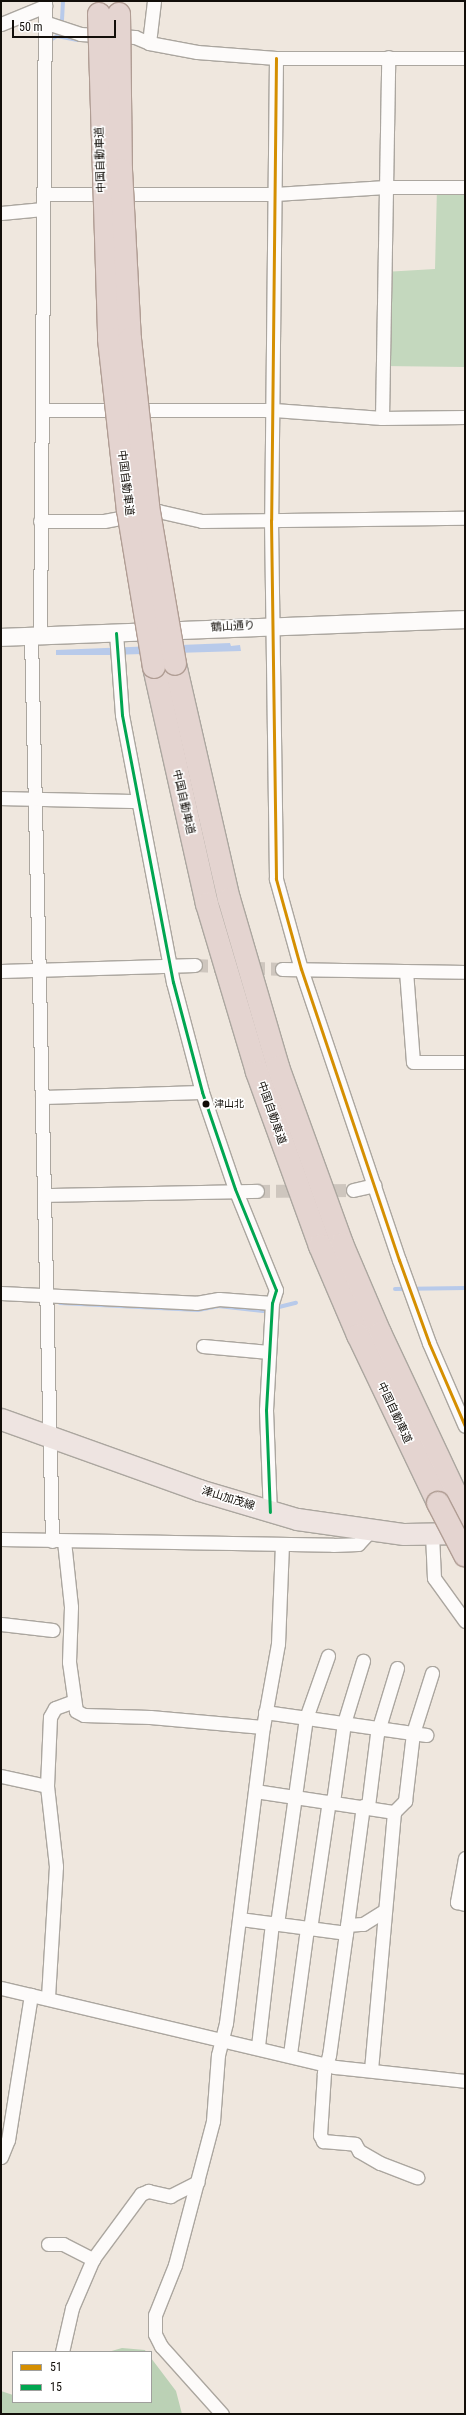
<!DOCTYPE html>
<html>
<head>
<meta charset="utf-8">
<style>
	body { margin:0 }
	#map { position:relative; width:466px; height:2415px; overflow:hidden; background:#efe7de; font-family:"Roboto Condensed","Noto Sans JP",sans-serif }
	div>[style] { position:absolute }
	.green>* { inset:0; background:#c4d8be }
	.forest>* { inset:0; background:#bbd1b5 }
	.water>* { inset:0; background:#b8caea }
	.stream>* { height:4px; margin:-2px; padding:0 2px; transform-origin:2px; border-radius:2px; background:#b8caea }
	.minor-tunnel>* { height:13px; margin-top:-6.5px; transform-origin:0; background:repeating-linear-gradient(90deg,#cec6be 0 13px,transparent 0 19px) }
	.roads { filter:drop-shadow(1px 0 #aba69f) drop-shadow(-1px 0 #aba69f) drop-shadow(0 1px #aba69f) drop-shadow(0 -1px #aba69f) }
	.minor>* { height:13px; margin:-6.5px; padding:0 6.5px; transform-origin:6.5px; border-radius:6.5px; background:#fdfbfa }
	.tertiary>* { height:17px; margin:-8.5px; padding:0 8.5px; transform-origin:8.5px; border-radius:8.5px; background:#fdfbfa }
	.primary>* { height:21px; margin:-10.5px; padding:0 10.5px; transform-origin:10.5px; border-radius:10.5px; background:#eee4e1 }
	.motorway>* { height:22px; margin:-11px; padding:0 11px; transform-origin:11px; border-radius:11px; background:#e4d4d0 }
	.bridges { filter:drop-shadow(1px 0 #b09d94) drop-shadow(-1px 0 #b09d94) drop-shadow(0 1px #b09d94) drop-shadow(0 -1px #b09d94) }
	.motorway-bridge>* { height:22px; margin:-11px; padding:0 11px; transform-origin:11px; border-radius:11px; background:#e4d4d0 }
	.bus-1>* { height:3px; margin:-1.5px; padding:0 1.5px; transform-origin:1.5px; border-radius:1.5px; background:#d58f01 }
	.bus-2>* { height:3px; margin:-1.5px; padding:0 1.5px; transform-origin:1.5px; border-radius:1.5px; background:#00a651 }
	.dots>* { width:11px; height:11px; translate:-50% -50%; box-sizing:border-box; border:2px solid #fff; border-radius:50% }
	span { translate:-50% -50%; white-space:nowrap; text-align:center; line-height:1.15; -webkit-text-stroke:3px #fff; paint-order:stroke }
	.bus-label { font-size:10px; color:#120e09 }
	.left { translate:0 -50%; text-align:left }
	.street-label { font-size:11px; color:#120e09 }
	.frame { position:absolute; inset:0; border:2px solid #120e09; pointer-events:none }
	.legend { position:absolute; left:12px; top:2351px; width:140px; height:52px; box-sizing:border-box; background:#fff; border:1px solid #a09f9d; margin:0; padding:5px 7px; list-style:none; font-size:12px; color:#120e09 }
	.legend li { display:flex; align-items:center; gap:8px; height:20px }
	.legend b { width:20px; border:1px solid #a09f9d }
	.scale { position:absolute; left:12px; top:20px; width:104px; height:18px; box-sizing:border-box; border:2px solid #120e09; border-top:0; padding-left:5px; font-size:12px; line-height:14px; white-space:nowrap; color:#120e09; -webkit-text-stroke:3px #fff; paint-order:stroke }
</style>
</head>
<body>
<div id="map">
	<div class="green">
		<div style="clip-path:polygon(437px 187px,465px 187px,465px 367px,383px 366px,384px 272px,435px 269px)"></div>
	</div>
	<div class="forest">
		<div style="clip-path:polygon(122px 2348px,145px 2350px,146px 2352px,108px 2352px)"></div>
		<div style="clip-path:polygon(151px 2358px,176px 2391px,182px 2414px,1px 2414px,1px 2391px,13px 2395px,13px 2402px,151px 2402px)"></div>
	</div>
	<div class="water">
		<div style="clip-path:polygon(230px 643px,231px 646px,240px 645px,241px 651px,110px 655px,56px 655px,56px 650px)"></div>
	</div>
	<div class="stream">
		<div style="left:62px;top:20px;width:19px;rotate:-87deg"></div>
		<div style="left:52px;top:39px;width:6px;rotate:-31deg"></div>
		<div style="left:57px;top:36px;width:21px;rotate:11deg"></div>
		<div style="left:395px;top:1289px;width:70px;rotate:-0.8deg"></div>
		<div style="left:60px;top:1303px;width:138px;rotate:2.9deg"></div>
		<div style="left:198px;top:1310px;width:20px;rotate:-11deg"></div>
		<div style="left:218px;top:1306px;width:45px;rotate:6.3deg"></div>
		<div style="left:263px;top:1311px;width:34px;rotate:-14deg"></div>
	</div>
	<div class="minor-tunnel">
		<div style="left:195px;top:965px;width:87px;rotate:2.6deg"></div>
		<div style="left:257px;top:1191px;width:96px;rotate:-0.6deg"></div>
	</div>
	<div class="roads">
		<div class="minor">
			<div style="left:47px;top:23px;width:35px;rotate:18deg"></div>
			<div style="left:80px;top:34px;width:55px;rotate:3.1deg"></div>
			<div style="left:135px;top:37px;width:15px;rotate:23deg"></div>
			<div style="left:149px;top:43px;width:49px;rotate:10.6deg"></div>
			<div style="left:197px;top:52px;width:79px;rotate:4.3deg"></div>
			<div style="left:276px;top:58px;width:189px"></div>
			<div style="left:1px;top:24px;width:48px;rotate:-22.2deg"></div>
			<div style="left:149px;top:43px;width:42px;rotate:-83.2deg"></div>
			<div style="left:276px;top:58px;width:462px;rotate:90.6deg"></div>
			<div style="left:271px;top:520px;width:359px;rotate:89.2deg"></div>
			<div style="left:276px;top:879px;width:93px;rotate:74.5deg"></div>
			<div style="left:301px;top:969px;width:307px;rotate:71.4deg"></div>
			<div style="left:399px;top:1260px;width:88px;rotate:70.1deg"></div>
			<div style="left:429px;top:1343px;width:90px;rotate:66.6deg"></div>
			<div style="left:43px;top:194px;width:232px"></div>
			<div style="left:275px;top:194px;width:111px;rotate:-3.6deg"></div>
			<div style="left:386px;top:187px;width:79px"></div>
			<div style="left:1px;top:213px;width:42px;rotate:-5.4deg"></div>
			<div style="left:42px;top:410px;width:232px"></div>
			<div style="left:274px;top:410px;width:108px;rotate:4.2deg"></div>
			<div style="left:382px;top:418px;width:83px;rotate:-0.7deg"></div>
			<div style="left:382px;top:418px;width:361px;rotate:-89deg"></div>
			<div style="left:40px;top:521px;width:64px"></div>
			<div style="left:104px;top:521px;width:55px;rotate:-10.5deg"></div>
			<div style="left:158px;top:511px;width:45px;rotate:12.8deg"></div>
			<div style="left:202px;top:521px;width:263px;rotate:-0.7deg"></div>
			<div style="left:116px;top:633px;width:82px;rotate:85.8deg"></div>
			<div style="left:122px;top:715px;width:272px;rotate:79.2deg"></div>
			<div style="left:173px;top:982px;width:114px;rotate:75.2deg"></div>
			<div style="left:202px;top:1092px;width:102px;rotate:71.2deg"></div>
			<div style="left:235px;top:1189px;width:109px;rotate:67.9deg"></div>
			<div style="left:276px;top:1290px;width:14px;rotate:107deg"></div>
			<div style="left:272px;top:1303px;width:107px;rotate:93.2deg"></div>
			<div style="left:266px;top:1410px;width:102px;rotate:87.8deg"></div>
			<div style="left:31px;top:636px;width:905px;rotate:88.67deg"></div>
			<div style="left:40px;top:636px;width:635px;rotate:-89.55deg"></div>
			<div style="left:1px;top:798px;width:135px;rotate:1.3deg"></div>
			<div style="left:282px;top:969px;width:183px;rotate:0.9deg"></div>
			<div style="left:1px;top:971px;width:194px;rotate:-1.8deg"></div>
			<div style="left:406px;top:971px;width:91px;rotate:85.6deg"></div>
			<div style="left:413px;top:1062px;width:52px"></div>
			<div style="left:42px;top:1097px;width:160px;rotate:-1.8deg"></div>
			<div style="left:353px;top:1190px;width:22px;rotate:-13deg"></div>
			<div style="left:45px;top:1195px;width:212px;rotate:-1.1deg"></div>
			<div style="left:1px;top:1293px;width:195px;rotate:2.9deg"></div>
			<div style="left:196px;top:1303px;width:23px;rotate:-10deg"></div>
			<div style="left:219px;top:1299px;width:53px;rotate:4.3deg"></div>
			<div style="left:203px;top:1346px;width:66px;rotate:5.2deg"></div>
			<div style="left:432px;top:1534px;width:44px;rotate:87.4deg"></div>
			<div style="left:434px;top:1578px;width:53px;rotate:54.2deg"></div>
			<div style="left:1px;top:1539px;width:332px;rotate:1deg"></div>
			<div style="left:333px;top:1545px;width:25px;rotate:-2deg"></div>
			<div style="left:358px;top:1544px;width:18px;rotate:-47deg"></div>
			<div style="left:64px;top:1541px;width:66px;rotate:83.9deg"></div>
			<div style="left:71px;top:1607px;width:55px;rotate:92.1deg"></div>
			<div style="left:69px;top:1662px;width:49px;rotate:81.9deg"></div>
			<div style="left:76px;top:1711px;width:9px;rotate:27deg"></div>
			<div style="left:84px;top:1715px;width:66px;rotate:1.7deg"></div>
			<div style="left:150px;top:1717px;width:113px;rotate:5.1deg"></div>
			<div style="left:1px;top:1624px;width:52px;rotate:6.6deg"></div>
			<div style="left:265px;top:1712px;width:163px;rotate:8.1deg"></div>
			<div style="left:1px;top:1776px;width:47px;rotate:12.3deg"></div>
			<div style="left:47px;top:1786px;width:69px;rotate:-87.5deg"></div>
			<div style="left:50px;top:1717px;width:10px;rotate:-61deg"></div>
			<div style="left:55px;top:1708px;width:20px;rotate:-20deg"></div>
			<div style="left:47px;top:1786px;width:81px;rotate:83.6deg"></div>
			<div style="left:56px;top:1866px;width:132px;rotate:93.5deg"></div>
			<div style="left:255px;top:1791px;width:141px;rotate:8.6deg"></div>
			<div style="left:394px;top:1812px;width:259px;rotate:95.1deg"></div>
			<div style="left:333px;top:1802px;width:80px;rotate:-82.1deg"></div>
			<div style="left:344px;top:1723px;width:65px;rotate:-73deg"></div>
			<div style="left:368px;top:1806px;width:73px;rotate:-82.9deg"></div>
			<div style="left:377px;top:1734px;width:69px;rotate:-73.1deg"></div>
			<div style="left:394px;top:1812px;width:16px;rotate:-45deg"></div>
			<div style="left:405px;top:1801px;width:68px;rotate:-83.3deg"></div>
			<div style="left:413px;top:1733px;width:63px;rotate:-72.4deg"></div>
			<div style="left:465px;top:1858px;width:45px;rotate:100.3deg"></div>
			<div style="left:457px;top:1902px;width:8px;rotate:14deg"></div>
			<div style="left:240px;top:1919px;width:107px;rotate:7.5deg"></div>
			<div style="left:346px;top:1933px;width:128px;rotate:-82.4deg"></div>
			<div style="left:277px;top:1924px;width:208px;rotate:-82deg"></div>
			<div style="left:306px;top:1718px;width:66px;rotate:-70.5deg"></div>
			<div style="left:347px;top:1925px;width:16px;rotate:-4deg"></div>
			<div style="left:363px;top:1924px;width:25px;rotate:-32deg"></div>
			<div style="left:310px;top:1929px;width:129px;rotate:-81.6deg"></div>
			<div style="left:346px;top:1933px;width:123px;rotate:97.9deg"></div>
			<div style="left:329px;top:2055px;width:19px;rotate:106deg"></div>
			<div style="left:324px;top:2073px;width:62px;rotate:93.7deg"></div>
			<div style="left:320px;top:2135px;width:7px;rotate:63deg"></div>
			<div style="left:323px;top:2141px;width:32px;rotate:5deg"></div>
			<div style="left:355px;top:2144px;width:8px;rotate:60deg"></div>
			<div style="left:359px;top:2151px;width:24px;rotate:30deg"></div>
			<div style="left:380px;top:2163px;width:40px;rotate:21deg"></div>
			<div style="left:1px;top:1988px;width:343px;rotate:13.3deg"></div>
			<div style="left:335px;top:2067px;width:131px;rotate:6.1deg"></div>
			<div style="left:258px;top:2046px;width:124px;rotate:-83.5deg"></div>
			<div style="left:290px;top:2054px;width:127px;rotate:-82.3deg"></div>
			<div style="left:1px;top:2157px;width:18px;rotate:-68deg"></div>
			<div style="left:8px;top:2140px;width:147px;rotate:-81deg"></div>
			<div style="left:48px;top:2244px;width:15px"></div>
			<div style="left:63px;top:2244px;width:34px;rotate:27deg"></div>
			<div style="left:62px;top:2352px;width:45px;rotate:-77.2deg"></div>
			<div style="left:72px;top:2308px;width:53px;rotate:-66.8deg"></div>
			<div style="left:93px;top:2259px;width:81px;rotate:-53.6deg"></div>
			<div style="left:141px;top:2194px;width:8px;rotate:-23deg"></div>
			<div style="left:148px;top:2191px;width:23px;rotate:13deg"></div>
			<div style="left:170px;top:2196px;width:31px;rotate:-27deg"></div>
			<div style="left:222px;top:2414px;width:91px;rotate:-131.9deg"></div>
			<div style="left:161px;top:2346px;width:13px;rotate:-117deg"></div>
			<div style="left:155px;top:2334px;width:19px;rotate:-90deg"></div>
			<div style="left:155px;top:2315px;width:54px;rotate:-68.2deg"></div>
			<div style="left:175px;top:2265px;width:149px;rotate:-75.2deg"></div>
			<div style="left:213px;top:2121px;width:66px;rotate:-85.7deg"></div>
			<div style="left:218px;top:2055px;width:33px;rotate:-76deg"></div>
			<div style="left:226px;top:2023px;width:298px;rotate:-82.9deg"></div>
			<div style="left:263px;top:1727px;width:84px;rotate:-79.8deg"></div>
			<div style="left:278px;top:1644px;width:99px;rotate:-87.7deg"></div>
		</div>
		<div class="tertiary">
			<div style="left:1px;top:637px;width:464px;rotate:-2.2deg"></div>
		</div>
		<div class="primary">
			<div style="left:1px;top:1419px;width:210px;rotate:19.7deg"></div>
			<div style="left:199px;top:1490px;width:102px;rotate:16.5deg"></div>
			<div style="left:297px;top:1519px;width:108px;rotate:8deg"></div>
			<div style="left:404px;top:1534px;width:61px;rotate:-0.9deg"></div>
		</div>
		<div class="motorway">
			<div style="left:175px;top:664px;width:241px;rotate:77.1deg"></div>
			<div style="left:229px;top:899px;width:175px;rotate:73.7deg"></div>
			<div style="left:278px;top:1067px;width:188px;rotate:70.1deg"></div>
			<div style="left:342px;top:1244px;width:97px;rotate:66.9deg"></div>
			<div style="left:380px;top:1333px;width:200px;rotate:64.8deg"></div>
			<div style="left:154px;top:667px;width:243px;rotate:77.4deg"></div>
			<div style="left:207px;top:904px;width:175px;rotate:73.4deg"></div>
			<div style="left:257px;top:1072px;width:185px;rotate:70.1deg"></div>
			<div style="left:320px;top:1246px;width:97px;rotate:66.9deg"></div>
			<div style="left:358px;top:1335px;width:186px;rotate:64.5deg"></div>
		</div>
	</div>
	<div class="bridges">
		<div class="motorway-bridge">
			<div style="left:99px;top:14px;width:325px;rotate:88.2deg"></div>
			<div style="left:109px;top:339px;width:172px;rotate:83.7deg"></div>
			<div style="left:128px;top:510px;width:159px;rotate:80.6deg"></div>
			<div style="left:119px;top:14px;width:156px;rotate:89.3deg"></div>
			<div style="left:121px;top:170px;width:169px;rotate:87deg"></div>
			<div style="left:130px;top:339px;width:168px;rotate:83.8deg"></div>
			<div style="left:148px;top:506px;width:160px;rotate:80.3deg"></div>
			<div style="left:438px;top:1503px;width:59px;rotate:62.6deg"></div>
		</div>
	</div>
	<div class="bus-1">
		<div style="left:276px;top:58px;width:462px;rotate:90.6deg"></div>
		<div style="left:271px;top:520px;width:359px;rotate:89.2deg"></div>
		<div style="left:276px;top:879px;width:93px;rotate:74.5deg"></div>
		<div style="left:301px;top:969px;width:307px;rotate:71.4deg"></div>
		<div style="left:399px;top:1260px;width:88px;rotate:70.1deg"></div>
		<div style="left:429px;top:1343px;width:90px;rotate:66.6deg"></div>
	</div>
	<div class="bus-2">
		<div style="left:116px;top:633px;width:82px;rotate:85.8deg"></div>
		<div style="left:122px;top:715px;width:272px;rotate:79.2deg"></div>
		<div style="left:173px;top:982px;width:114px;rotate:75.2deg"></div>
		<div style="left:202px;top:1092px;width:102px;rotate:71.2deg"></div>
		<div style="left:235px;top:1189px;width:109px;rotate:67.9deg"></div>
		<div style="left:276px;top:1290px;width:14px;rotate:107deg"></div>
		<div style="left:272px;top:1303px;width:107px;rotate:93.2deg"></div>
		<div style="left:266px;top:1410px;width:102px;rotate:87.8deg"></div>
	</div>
	<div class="dots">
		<div style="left:206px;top:1104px;background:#120e09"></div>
	</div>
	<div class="bus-label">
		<span class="left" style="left:214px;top:1104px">津山北</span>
	</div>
	<div class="street-label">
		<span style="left:101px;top:160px;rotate:-92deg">中国自動車道</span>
		<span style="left:125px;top:483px;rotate:83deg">中国自動車道</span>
		<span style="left:233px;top:627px;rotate:-3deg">鶴山通り</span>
		<span style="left:183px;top:802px;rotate:77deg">中国自動車道</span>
		<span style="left:271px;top:1113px;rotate:71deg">中国自動車道</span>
		<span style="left:394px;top:1413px;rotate:65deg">中国自動車道</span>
		<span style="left:228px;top:1499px;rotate:17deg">津山加茂線</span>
	</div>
	<div class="frame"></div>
	<ul class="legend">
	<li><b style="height:5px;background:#d58f01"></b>51</li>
	<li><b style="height:5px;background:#00a651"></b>15</li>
	</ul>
	<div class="scale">50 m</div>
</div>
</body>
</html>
